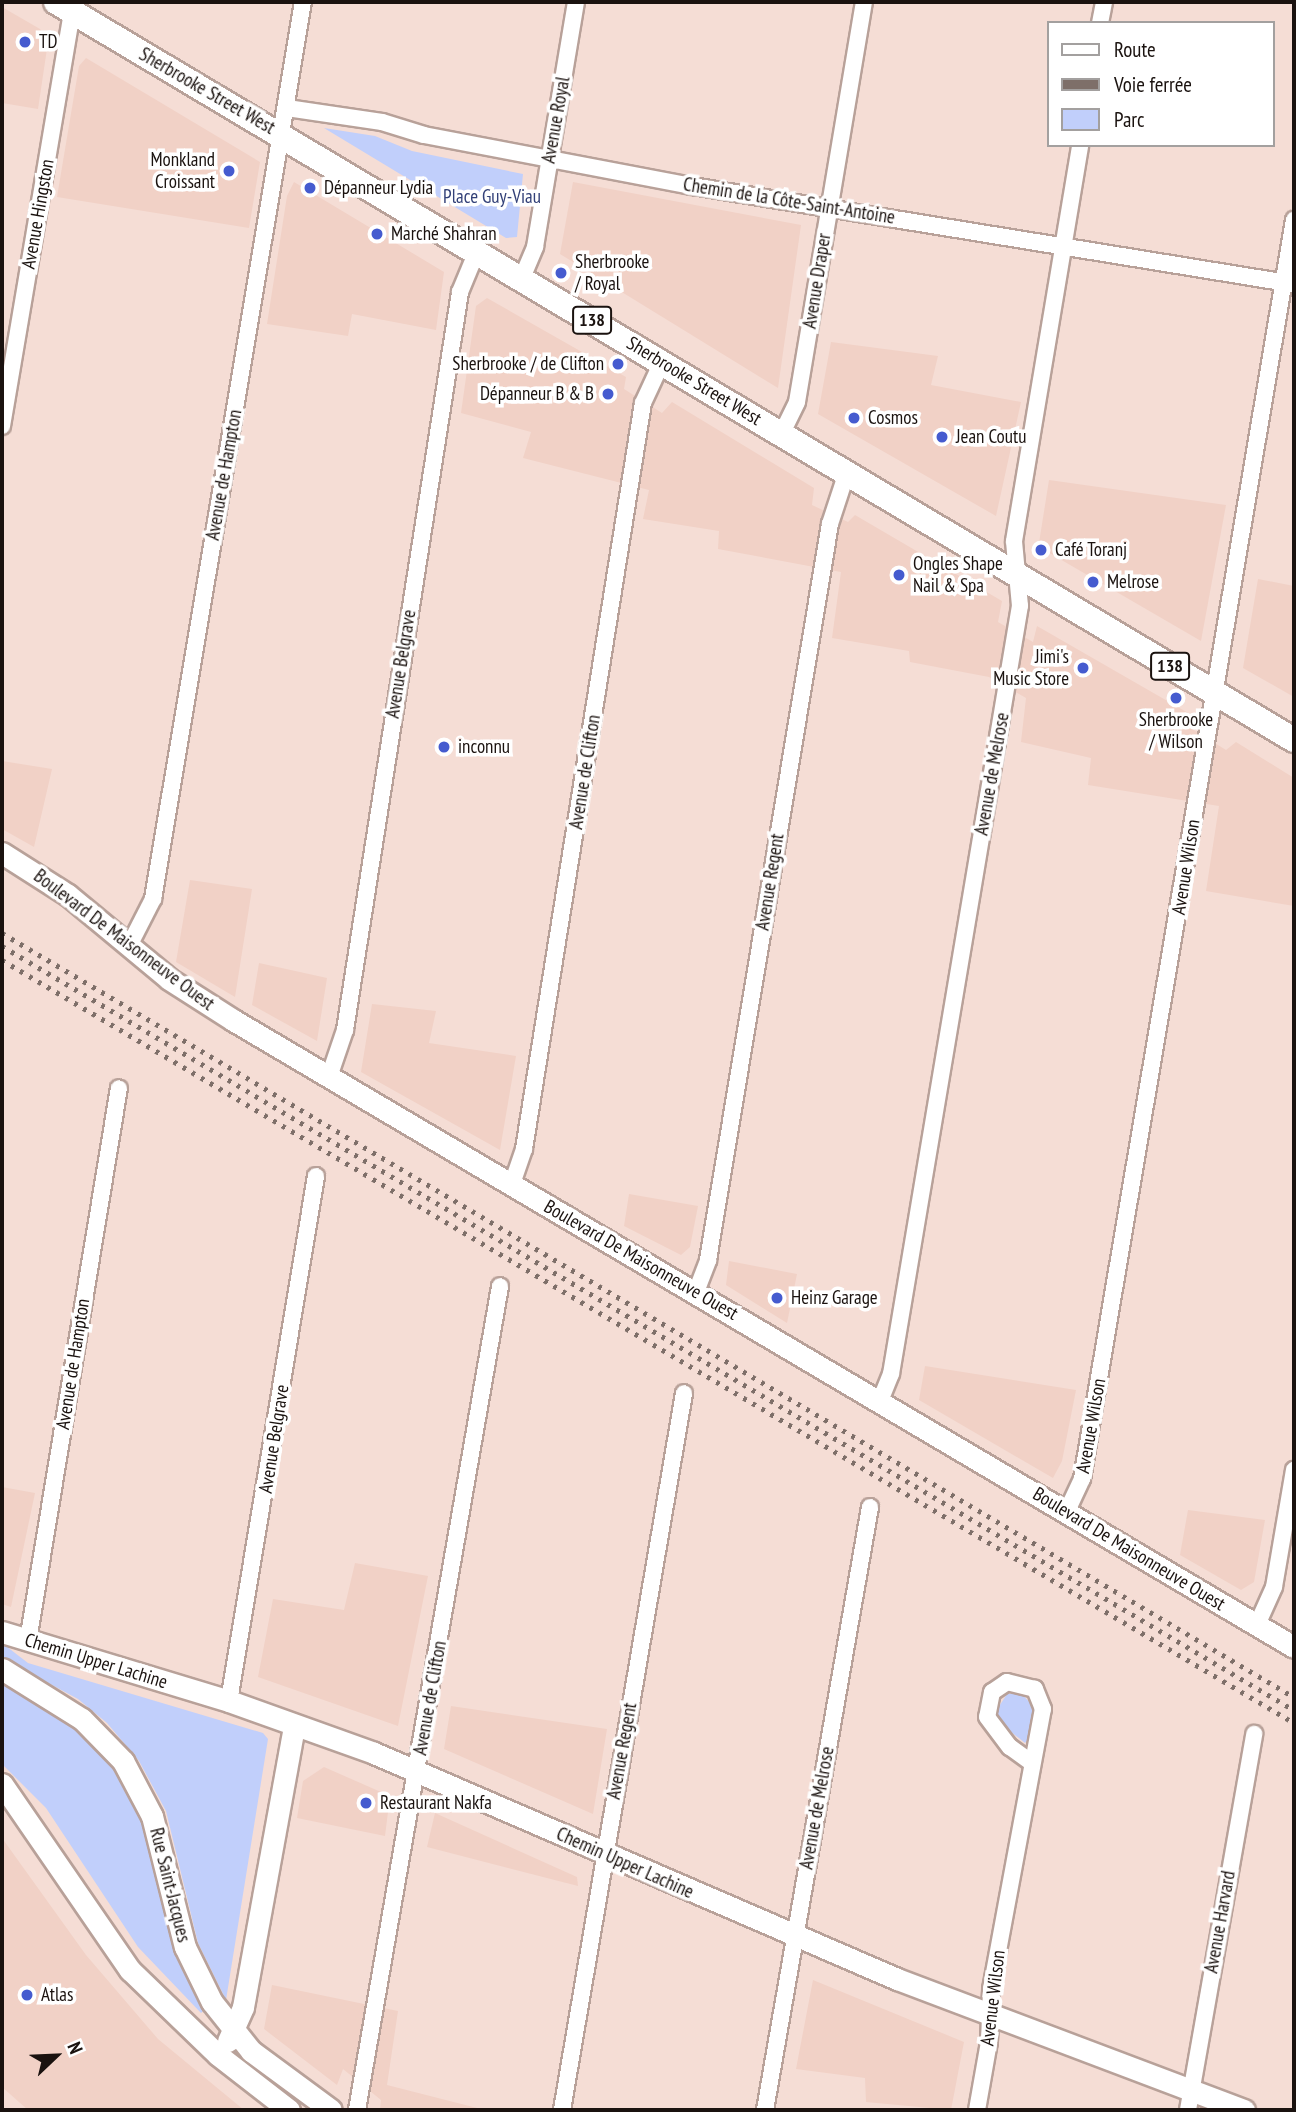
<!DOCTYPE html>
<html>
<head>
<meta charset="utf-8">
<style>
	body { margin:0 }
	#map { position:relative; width:1296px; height:2112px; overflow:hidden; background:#f5ddd5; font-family:"PT Sans Narrow",sans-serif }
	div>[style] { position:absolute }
	.built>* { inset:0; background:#f1d1c6 }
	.green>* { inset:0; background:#c1cffb }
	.roads { filter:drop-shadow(2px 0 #b8a199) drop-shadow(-2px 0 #b8a199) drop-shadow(0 2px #b8a199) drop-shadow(0 -2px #b8a199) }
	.street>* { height:16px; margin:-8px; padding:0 8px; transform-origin:8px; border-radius:8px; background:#fff }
	.secondary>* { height:21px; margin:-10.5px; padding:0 10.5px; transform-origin:10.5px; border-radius:10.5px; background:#fff }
	.primary>* { height:24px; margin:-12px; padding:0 12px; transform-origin:12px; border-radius:12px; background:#fff }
	.rail>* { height:5px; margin-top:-2.5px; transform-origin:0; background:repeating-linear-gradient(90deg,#7e6f69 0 3.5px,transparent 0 10.5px) }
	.dots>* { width:19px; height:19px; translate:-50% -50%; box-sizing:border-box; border:4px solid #fff; border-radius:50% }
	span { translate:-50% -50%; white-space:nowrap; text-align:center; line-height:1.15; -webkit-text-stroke:7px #fff; paint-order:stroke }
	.shield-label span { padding:2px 5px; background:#fff; border:2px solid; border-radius:5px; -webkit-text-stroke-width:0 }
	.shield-label { font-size:18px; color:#1a120f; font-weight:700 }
	.poi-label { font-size:19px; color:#1a120f }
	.left { translate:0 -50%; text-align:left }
	.right { translate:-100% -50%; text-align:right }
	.street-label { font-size:19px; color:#1a120f }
	.park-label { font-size:19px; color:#334178 }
	.frame { position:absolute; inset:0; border:4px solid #1a120f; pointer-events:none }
	.legend { position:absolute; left:1047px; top:21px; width:228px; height:126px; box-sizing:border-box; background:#fff; border:2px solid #a3a09f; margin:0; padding:9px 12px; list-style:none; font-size:21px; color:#1a120f }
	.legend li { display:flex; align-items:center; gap:14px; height:35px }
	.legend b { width:35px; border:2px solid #a3a09f }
	.north { position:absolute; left:21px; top:2021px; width:70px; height:70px; -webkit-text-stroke:5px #fff; paint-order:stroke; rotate:67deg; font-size:19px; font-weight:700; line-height:28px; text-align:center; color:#1a120f }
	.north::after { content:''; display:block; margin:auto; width:24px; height:32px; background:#1a120f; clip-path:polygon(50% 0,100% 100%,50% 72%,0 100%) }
</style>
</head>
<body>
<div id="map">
	<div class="built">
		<div style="clip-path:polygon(2px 7px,40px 29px,48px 42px,38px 109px,2px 103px)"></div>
		<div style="clip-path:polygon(86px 58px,260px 162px,249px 228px,57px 197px,79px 66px)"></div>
		<div style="clip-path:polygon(294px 182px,444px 272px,436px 330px,352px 314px,348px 336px,267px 324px,287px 196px)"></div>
		<div style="clip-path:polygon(573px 182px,801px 225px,778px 388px,560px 254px)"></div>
		<div style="clip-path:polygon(487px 298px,626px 377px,624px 389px,662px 413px,672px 402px,814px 488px,812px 505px,848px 522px,855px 515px,1002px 601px,998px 622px,1033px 642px,1037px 626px,1190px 714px,1189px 727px,1226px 750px,1236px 742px,1294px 778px,1294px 906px,1206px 891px,1219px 806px,1088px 785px,1091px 758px,1021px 742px,1026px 698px,989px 677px,910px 662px,909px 651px,832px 638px,841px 572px,718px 549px,719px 531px,643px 519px,649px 490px,523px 458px,531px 432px,461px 413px,476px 306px)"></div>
		<div style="clip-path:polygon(831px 342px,938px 356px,931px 385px,1021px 402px,996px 516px,818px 414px)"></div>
		<div style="clip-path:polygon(1049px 480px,1226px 505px,1201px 641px,1046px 551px,1039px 543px)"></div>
		<div style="clip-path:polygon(1258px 579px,1294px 586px,1294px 697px,1243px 668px)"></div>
		<div style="clip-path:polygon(2px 761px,52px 769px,34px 847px,2px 829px)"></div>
		<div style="clip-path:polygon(190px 880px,252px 889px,235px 997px,176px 962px)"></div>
		<div style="clip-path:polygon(259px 963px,327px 978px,317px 1041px,252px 1005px)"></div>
		<div style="clip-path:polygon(372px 1004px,436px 1011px,429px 1043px,516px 1056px,500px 1150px,361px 1072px)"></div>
		<div style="clip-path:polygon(629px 1194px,698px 1206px,690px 1247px,681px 1255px,624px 1226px)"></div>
		<div style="clip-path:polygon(729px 1261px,797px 1274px,787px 1323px,726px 1285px)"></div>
		<div style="clip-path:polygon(925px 1366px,1076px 1390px,1062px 1461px,1053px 1478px,919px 1400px)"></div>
		<div style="clip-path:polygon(2px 1487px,35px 1493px,11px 1607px,2px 1604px)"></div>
		<div style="clip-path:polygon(1188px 1510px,1265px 1520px,1254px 1582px,1241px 1590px,1180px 1555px)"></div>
		<div style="clip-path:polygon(355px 1563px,428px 1576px,398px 1726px,258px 1677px,273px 1599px,344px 1610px)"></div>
		<div style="clip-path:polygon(451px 1706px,607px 1729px,593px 1814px,444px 1749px)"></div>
		<div style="clip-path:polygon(324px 1767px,390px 1796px,385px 1836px,297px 1818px,303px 1781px)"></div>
		<div style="clip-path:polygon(435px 1813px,577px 1877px,578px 1886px,427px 1847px)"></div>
		<div style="clip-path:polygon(2px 1838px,86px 1955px,158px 2039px,244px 2110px,28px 2110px,2px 2087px)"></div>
		<div style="clip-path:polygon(813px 1980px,964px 2042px,951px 2110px,866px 2102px,865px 2078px,796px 2069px)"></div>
		<div style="clip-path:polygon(272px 1985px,398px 2011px,387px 2085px,485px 2110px,380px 2110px,381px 2100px,343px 2069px,337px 2085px,264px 2029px)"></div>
	</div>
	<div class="green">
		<div style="clip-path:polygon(324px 128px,375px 136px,412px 151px,523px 174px,517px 237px,506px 238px)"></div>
		<div style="clip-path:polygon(2px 1643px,28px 1663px,263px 1733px,268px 1739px,226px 2000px,198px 1943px,166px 1811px,139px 1761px,107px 1723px,78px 1699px,2px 1658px)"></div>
		<div style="clip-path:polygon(2px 1684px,68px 1721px,121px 1777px,144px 1824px,173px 1945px,204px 2010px,201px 2013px,138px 1947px,46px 1808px,2px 1764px)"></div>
		<div style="clip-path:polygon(1021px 1693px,1034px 1707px,1030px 1737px,1025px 1743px,1000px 1723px,996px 1711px,1007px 1694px)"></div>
	</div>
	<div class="roads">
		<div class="street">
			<div style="left:1100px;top:23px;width:21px;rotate:-79deg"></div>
			<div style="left:287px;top:108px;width:96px;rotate:8.4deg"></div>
			<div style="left:382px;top:122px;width:44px;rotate:17.2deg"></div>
			<div style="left:424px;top:135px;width:273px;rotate:10.8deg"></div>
			<div style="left:692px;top:186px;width:610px;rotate:9.25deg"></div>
			<div style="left:522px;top:278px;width:34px;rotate:-67deg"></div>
			<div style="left:535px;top:247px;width:248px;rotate:-80.5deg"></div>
			<div style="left:2px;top:426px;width:428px;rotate:-80.4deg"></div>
			<div style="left:782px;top:433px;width:34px;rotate:-64deg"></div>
			<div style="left:797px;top:402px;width:406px;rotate:-80.5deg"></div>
			<div style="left:130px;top:944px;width:51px;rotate:-62.9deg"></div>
			<div style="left:153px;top:899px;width:909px;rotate:-80.51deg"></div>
			<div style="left:329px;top:1077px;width:50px;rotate:-71.2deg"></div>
			<div style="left:345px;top:1030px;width:747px;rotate:-81.14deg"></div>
			<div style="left:460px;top:292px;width:44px;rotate:-67.5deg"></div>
			<div style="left:512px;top:1184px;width:37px;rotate:-71deg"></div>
			<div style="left:524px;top:1149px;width:755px;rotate:-80.94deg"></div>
			<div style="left:643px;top:403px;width:45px;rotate:-65.1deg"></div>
			<div style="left:696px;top:1292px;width:34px;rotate:-69deg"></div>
			<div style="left:708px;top:1260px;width:746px;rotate:-80.59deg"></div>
			<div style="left:830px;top:524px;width:55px;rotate:-71.9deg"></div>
			<div style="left:880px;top:1401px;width:29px;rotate:-68deg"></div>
			<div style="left:891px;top:1374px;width:779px;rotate:-80.47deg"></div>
			<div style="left:1020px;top:606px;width:65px;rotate:-95.3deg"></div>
			<div style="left:1014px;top:541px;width:401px;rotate:-80.5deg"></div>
			<div style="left:1067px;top:1511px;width:35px;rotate:-65deg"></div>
			<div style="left:1082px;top:1479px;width:1277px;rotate:-80.44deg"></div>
			<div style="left:1257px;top:1625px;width:42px;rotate:-65.9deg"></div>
			<div style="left:1274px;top:1587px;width:119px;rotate:-80.3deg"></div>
			<div style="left:28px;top:1641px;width:560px;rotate:-80.66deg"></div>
			<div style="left:229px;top:1701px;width:532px;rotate:-80.59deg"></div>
			<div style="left:357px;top:2110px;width:836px;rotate:-80.15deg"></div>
			<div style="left:562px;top:2110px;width:727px;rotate:-80.34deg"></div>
			<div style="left:765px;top:2110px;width:612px;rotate:-80.12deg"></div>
			<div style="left:977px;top:2110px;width:69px;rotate:-80deg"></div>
			<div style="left:989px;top:2042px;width:53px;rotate:-87.8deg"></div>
			<div style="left:991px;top:1989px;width:285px;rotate:-79.5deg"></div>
			<div style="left:1043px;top:1709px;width:22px;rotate:-112deg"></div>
			<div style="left:1035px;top:1689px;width:29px;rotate:-166deg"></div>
			<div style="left:1007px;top:1682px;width:18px;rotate:146deg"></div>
			<div style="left:992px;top:1692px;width:25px;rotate:101deg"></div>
			<div style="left:987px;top:1717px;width:38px;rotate:53deg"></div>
			<div style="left:1010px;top:1747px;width:26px;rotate:36deg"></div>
			<div style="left:1188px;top:2110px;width:382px;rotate:-80deg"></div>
		</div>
		<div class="secondary">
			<div style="left:2px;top:853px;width:78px;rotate:32.5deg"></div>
			<div style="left:68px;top:895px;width:131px;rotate:39.7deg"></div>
			<div style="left:169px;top:979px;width:76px;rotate:32.6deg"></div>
			<div style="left:233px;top:1020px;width:1232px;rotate:30.58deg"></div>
			<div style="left:2px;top:1632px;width:237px;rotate:16.9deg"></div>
			<div style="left:229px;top:1701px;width:154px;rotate:19.7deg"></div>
			<div style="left:374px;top:1753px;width:570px;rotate:23.37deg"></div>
			<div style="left:897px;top:1979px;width:371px;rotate:20.7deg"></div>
			<div style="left:2px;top:1669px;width:94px;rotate:32deg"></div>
			<div style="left:82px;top:1719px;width:59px;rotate:45.7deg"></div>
			<div style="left:123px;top:1761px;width:62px;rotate:62.2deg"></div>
			<div style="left:152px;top:1816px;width:135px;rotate:75.9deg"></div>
			<div style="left:185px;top:1947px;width:61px;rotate:63.9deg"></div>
			<div style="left:212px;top:2002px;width:63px;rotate:51.5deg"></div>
			<div style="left:251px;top:2051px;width:99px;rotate:36.4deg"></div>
			<div style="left:2px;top:1784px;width:226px;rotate:55.5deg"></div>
			<div style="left:130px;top:1970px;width:122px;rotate:44deg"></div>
			<div style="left:218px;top:2055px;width:90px;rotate:37.8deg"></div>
			<div style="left:228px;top:2041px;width:37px;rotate:-66deg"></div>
			<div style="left:243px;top:2007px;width:286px;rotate:-79.7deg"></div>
		</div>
		<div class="primary">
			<div style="left:56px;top:2px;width:1441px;rotate:30.8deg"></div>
		</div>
	</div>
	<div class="rail">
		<div style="left:2px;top:933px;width:1501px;rotate:30.6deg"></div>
		<div style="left:2px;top:946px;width:1501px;rotate:30.6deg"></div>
		<div style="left:2px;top:960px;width:1500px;rotate:30.56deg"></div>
	</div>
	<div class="dots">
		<div style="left:25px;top:42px;background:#455bcf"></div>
		<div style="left:229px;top:171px;background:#455bcf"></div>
		<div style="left:310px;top:188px;background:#455bcf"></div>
		<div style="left:377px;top:234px;background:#455bcf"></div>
		<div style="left:561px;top:273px;background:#455bcf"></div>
		<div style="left:618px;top:364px;background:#455bcf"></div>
		<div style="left:608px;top:394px;background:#455bcf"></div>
		<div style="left:854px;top:418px;background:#455bcf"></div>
		<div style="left:942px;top:437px;background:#455bcf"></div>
		<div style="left:1041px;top:550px;background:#455bcf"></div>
		<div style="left:899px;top:575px;background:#455bcf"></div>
		<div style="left:1093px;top:582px;background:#455bcf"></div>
		<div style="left:1083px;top:668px;background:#455bcf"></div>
		<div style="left:1176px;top:698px;background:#455bcf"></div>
		<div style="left:444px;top:747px;background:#455bcf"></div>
		<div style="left:777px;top:1298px;background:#455bcf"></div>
		<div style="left:366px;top:1803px;background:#455bcf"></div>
		<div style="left:27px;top:1995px;background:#455bcf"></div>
	</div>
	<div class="shield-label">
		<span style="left:592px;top:320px">138</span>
		<span style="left:1170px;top:666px">138</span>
	</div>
	<div class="poi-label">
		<span class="left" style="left:39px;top:42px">TD</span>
		<span class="right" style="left:215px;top:171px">Monkland<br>Croissant</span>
		<span class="left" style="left:324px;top:188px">Dépanneur Lydia</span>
		<span class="left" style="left:391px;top:234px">Marché Shahran</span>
		<span class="left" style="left:575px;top:273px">Sherbrooke<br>/ Royal</span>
		<span class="right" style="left:604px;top:364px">Sherbrooke / de Clifton</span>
		<span class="right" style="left:594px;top:394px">Dépanneur B &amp; B</span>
		<span class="left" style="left:868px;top:418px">Cosmos</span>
		<span class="left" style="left:956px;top:437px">Jean Coutu</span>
		<span class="left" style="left:1055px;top:550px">Café Toranj</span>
		<span class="left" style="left:913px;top:575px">Ongles Shape<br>Nail &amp; Spa</span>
		<span class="left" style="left:1107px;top:582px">Melrose</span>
		<span class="right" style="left:1069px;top:668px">Jimi's<br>Music Store</span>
		<span style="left:1176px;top:731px">Sherbrooke<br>/ Wilson</span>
		<span class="left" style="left:458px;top:747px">inconnu</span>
		<span class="left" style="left:791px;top:1298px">Heinz Garage</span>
		<span class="left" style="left:380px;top:1803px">Restaurant Nakfa</span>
		<span class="left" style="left:41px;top:1995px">Atlas</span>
	</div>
	<div class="street-label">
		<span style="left:207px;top:91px;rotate:30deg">Sherbrooke Street West</span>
		<span style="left:556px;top:120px;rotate:-80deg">Avenue Royal</span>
		<span style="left:789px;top:201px;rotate:9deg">Chemin de la Côte-Saint-Antoine</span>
		<span style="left:38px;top:214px;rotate:-80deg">Avenue Hingston</span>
		<span style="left:817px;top:281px;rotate:-81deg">Avenue Draper</span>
		<span style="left:694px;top:381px;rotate:31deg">Sherbrooke Street West</span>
		<span style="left:224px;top:475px;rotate:-80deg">Avenue de Hampton</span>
		<span style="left:401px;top:664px;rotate:-81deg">Avenue Belgrave</span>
		<span style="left:585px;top:772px;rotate:-81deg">Avenue de Clifton</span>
		<span style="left:992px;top:774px;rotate:-80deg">Avenue de Melrose</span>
		<span style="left:1186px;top:867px;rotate:-81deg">Avenue Wilson</span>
		<span style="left:770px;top:882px;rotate:-81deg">Avenue Regent</span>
		<span style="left:124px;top:940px;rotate:37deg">Boulevard De Maisonneuve Ouest</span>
		<span style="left:641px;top:1260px;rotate:30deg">Boulevard De Maisonneuve Ouest</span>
		<span style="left:73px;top:1364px;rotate:-81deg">Avenue de Hampton</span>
		<span style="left:1091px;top:1426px;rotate:-80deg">Avenue Wilson</span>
		<span style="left:274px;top:1439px;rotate:-81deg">Avenue Belgrave</span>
		<span style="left:1129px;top:1549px;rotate:31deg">Boulevard De Maisonneuve Ouest</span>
		<span style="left:96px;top:1661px;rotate:17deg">Chemin Upper Lachine</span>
		<span style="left:430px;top:1698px;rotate:-80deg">Avenue de Clifton</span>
		<span style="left:622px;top:1751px;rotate:-80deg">Avenue Regent</span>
		<span style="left:817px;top:1808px;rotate:-80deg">Avenue de Melrose</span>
		<span style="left:625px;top:1863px;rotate:24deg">Chemin Upper Lachine</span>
		<span style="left:170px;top:1885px;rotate:76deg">Rue Saint-Jacques</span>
		<span style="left:1220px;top:1922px;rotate:-80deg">Avenue Harvard</span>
		<span style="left:993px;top:1998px;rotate:-83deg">Avenue Wilson</span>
	</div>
	<div class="park-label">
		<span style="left:492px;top:197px">Place Guy-Viau</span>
	</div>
	<div class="frame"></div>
	<ul class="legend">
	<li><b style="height:9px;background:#fff"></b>Route</li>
	<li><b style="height:9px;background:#7e6f69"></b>Voie ferrée</li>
	<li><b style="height:19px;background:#c1cffb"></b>Parc</li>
	</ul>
	<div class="north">N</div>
</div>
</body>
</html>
